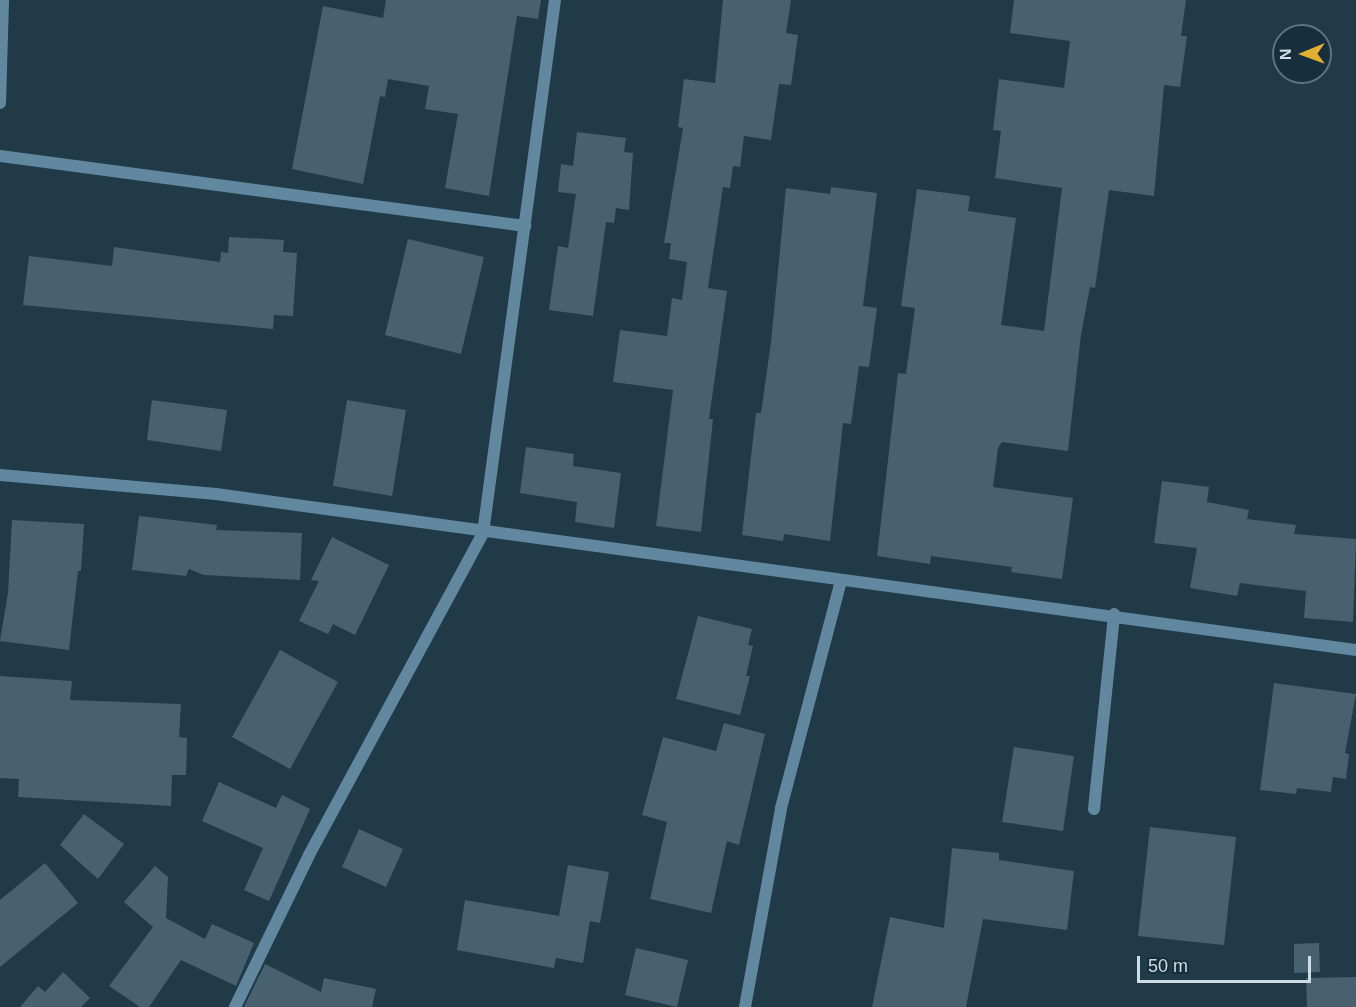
<!DOCTYPE html>
<html>
<head>
<meta charset="utf-8">
<style>
	body { margin:0 }
	#map { position:relative; width:1356px; height:1007px; overflow:hidden; background:#213a48; font-family:Helvetica,sans-serif }
	div>[style] { position:absolute }
	.building>* { inset:0; background:#476170 }
	.minor>* { height:12px; margin:-6px; padding:0 6px; transform-origin:6px; border-radius:6px; background:#62889f }
	span { translate:-50% -50%; white-space:nowrap; text-align:center; line-height:1.15; -webkit-text-stroke:4.5px #172f3d; paint-order:stroke }
	.north { position:absolute; left:1272px; top:24px; width:60px; height:60px; box-sizing:border-box; background:#172f3d; border:2px solid #607480; border-radius:50%; rotate:269deg; font-size:16px; font-weight:700; line-height:24px; text-align:center; color:#cedce5 }
	.north::after { content:''; display:block; margin:auto; width:21px; height:27px; background:#e2af34; clip-path:polygon(50% 0,100% 100%,50% 72%,0 100%) }
	.scale { position:absolute; left:1137px; top:956px; width:174px; height:27px; box-sizing:border-box; border:3px solid #cedce5; border-top:0; padding-left:8px; font-size:18px; line-height:21px; white-space:nowrap; color:#cedce5; -webkit-text-stroke:4px #172f3d; paint-order:stroke }
</style>
</head>
<body>
<div id="map">
	<div class="building">
		<div style="clip-path:polygon(386px 0,541px 0,538px 19px,517px 16px,489px 196px,445px 188px,458px 114px,425px 109px,429px 86px,388px 79px,385px 97px,380px 96px,363px 184px,292px 169px,323px 6px,383px 18px)"></div>
		<div style="clip-path:polygon(723px 0,791px 0,786px 33px,798px 35px,791px 85px,779px 84px,771px 140px,744px 136px,740px 167px,733px 166px,730px 188px,723px 187px,708px 288px,727px 291px,709px 419px,713px 419px,701px 532px,656px 526px,673px 390px,613px 382px,620px 330px,667px 336px,672px 298px,682px 300px,687px 262px,669px 259px,671px 243px,664px 243px,683px 128px,678px 127px,684px 79px,715px 83px)"></div>
		<div style="clip-path:polygon(1014px 0,1186px 0,1181px 36px,1187px 36px,1180px 87px,1164px 85px,1154px 196px,1109px 190px,1095px 288px,1090px 287px,1081px 335px,1068px 451px,1002px 442px,998px 448px,993px 487px,1073px 498px,1062px 579px,1011px 572px,1012px 567px,931px 556px,930px 564px,877px 556px,898px 373px,906px 374px,915px 308px,901px 306px,917px 189px,970px 196px,968px 211px,1016px 218px,1001px 325px,1044px 331px,1062px 188px,995px 178px,1001px 131px,993px 130px,999px 79px,1064px 88px,1070px 41px,1010px 33px)"></div>
		<div style="clip-path:polygon(577px 132px,626px 138px,624px 152px,633px 153px,629px 210px,616px 208px,614px 223px,606px 222px,593px 316px,549px 310px,558px 246px,568px 248px,576px 194px,558px 192px,561px 164px,573px 166px)"></div>
		<div style="clip-path:polygon(831px 187px,877px 193px,863px 306px,877px 308px,869px 367px,859px 366px,851px 424px,843px 423px,830px 541px,784px 534px,783px 541px,742px 535px,756px 413px,761px 413px,771px 342px,786px 188px,830px 194px)"></div>
		<div style="clip-path:polygon(229px 237px,284px 240px,283px 252px,297px 253px,293px 316px,274px 315px,273px 329px,23px 305px,29px 256px,112px 266px,114px 247px,220px 262px,221px 252px,228px 253px)"></div>
		<div style="clip-path:polygon(408px 239px,484px 257px,461px 354px,385px 335px)"></div>
		<div style="clip-path:polygon(152px 400px,227px 410px,221px 451px,147px 440px)"></div>
		<div style="clip-path:polygon(347px 400px,406px 410px,392px 496px,333px 486px)"></div>
		<div style="clip-path:polygon(526px 447px,574px 454px,573px 466px,621px 473px,614px 528px,575px 522px,577px 502px,520px 493px)"></div>
		<div style="clip-path:polygon(1162px 481px,1209px 487px,1207px 502px,1249px 510px,1247px 519px,1296px 525px,1294px 534px,1356px 539px,1353px 622px,1304px 618px,1306px 591px,1240px 583px,1237px 596px,1190px 588px,1197px 548px,1154px 543px)"></div>
		<div style="clip-path:polygon(139px 516px,217px 525px,216px 530px,302px 533px,300px 580px,204px 575px,189px 569px,186px 576px,132px 570px)"></div>
		<div style="clip-path:polygon(12px 520px,84px 524px,81px 571px,78px 571px,69px 650px,0 641px,8px 593px)"></div>
		<div style="clip-path:polygon(332px 537px,389px 565px,355px 635px,333px 624px,328px 634px,299px 621px,319px 581px,311px 580px)"></div>
		<div style="clip-path:polygon(698px 616px,752px 629px,748px 645px,753px 646px,746px 676px,750px 676px,740px 715px,676px 699px)"></div>
		<div style="clip-path:polygon(280px 650px,338px 682px,290px 769px,232px 737px)"></div>
		<div style="clip-path:polygon(0 676px,72px 681px,70px 700px,181px 704px,179px 737px,187px 738px,186px 775px,172px 775px,171px 806px,18px 797px,19px 779px,0 778px)"></div>
		<div style="clip-path:polygon(1274px 683px,1356px 694px,1345px 753px,1349px 754px,1346px 779px,1333px 777px,1331px 792px,1297px 788px,1296px 794px,1260px 790px)"></div>
		<div style="clip-path:polygon(724px 723px,765px 734px,739px 845px,727px 841px,711px 913px,650px 899px,667px 822px,642px 815px,663px 737px,716px 751px)"></div>
		<div style="clip-path:polygon(1014px 747px,1074px 756px,1063px 831px,1002px 822px)"></div>
		<div style="clip-path:polygon(219px 782px,276px 808px,282px 795px,310px 809px,269px 901px,244px 890px,263px 848px,202px 821px)"></div>
		<div style="clip-path:polygon(84px 814px,124px 844px,98px 879px,60px 845px)"></div>
		<div style="clip-path:polygon(1150px 827px,1236px 837px,1224px 945px,1138px 936px)"></div>
		<div style="clip-path:polygon(359px 829px,403px 849px,386px 887px,342px 867px)"></div>
		<div style="clip-path:polygon(952px 848px,999px 853px,999px 860px,1074px 871px,1067px 930px,983px 919px,966px 1007px,872px 1007px,890px 917px,944px 928px)"></div>
		<div style="clip-path:polygon(45px 863px,78px 903px,0 967px,0 900px)"></div>
		<div style="clip-path:polygon(568px 865px,609px 872px,600px 923px,590px 921px,583px 963px,556px 958px,554px 968px,457px 950px,465px 900px,559px 916px)"></div>
		<div style="clip-path:polygon(155px 866px,168px 877px,166px 918px,205px 939px,212px 924px,254px 943px,236px 986px,181px 960px,149px 1007px,140px 1007px,109px 986px,153px 927px,124px 902px)"></div>
		<div style="clip-path:polygon(1319px 943px,1320px 972px,1294px 973px,1294px 944px)"></div>
		<div style="clip-path:polygon(636px 948px,688px 960px,677px 1007px,625px 995px)"></div>
		<div style="clip-path:polygon(265px 964px,321px 992px,324px 978px,376px 989px,372px 1007px,244px 1007px)"></div>
		<div style="clip-path:polygon(63px 972px,90px 998px,81px 1007px,20px 1007px,38px 986px,45px 992px)"></div>
		<div style="clip-path:polygon(1356px 977px,1356px 1007px,1307px 1007px,1306px 978px)"></div>
	</div>
	<div class="minor">
		<div style="left:0;top:103px;width:103px;rotate:-88.3deg"></div>
		<div style="left:0;top:156px;width:530px;rotate:7.59deg"></div>
		<div style="left:0;top:475px;width:217px;rotate:5deg"></div>
		<div style="left:216px;top:494px;width:1151px;rotate:7.79deg"></div>
		<div style="left:1094px;top:809px;width:196px;rotate:-84.1deg"></div>
		<div style="left:235px;top:1007px;width:169px;rotate:-64deg"></div>
		<div style="left:309px;top:855px;width:366px;rotate:-61.6deg"></div>
		<div style="left:483px;top:533px;width:538px;rotate:-82.31deg"></div>
		<div style="left:745px;top:1007px;width:202px;rotate:-79.7deg"></div>
		<div style="left:781px;top:808px;width:235px;rotate:-75.2deg"></div>
	</div>
	<div class="north">N</div>
	<div class="scale">50 m</div>
</div>
</body>
</html>
